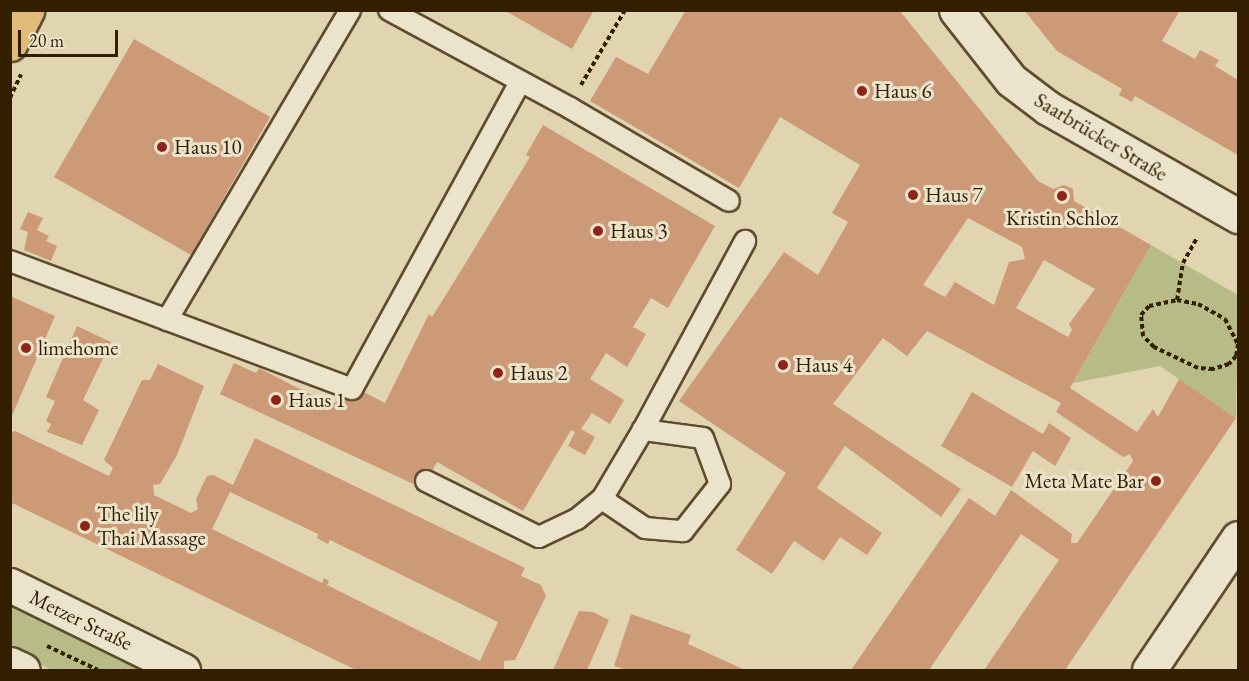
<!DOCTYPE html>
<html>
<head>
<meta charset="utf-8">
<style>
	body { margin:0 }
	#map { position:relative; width:1249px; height:681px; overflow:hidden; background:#e0d4b1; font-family:"EB Garamond",serif }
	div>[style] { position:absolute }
	.green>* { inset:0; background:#b7bb88 }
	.building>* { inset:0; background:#cd9a77 }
	.path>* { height:4px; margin-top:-2px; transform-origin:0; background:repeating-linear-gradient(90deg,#331f00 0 4.5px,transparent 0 7.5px) }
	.roads { filter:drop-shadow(2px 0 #5e4c2c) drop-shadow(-2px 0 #5e4c2c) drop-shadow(0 2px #5e4c2c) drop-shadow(0 -2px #5e4c2c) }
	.lane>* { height:20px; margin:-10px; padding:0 10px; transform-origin:10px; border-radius:10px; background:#ebe3cc }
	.street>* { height:33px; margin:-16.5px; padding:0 16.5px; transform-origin:16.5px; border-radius:16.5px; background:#ebe3cc }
	.primary>* { height:33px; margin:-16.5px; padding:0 16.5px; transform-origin:16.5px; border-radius:16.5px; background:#e0ba78 }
	.dots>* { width:16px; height:16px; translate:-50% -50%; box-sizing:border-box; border:3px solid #ebe3cc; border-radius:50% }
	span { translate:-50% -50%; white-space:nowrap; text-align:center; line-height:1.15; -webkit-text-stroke:6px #ebe3cc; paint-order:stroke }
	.poi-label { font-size:21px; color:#331f00 }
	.left { translate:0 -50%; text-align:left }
	.right { translate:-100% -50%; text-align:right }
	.street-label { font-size:21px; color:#331f00 }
	.frame { position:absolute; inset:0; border:12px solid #331f00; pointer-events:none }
	.scale { position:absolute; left:18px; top:30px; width:100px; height:27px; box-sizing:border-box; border:3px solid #331f00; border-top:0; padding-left:8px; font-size:18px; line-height:21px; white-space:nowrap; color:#331f00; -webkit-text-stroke:4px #ebe3cc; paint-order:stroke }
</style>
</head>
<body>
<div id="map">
	<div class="green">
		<div style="clip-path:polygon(1151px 245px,1238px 295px,1236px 418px,1160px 366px,1073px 383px)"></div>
		<div style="clip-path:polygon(10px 604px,149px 670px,52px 670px,11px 651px)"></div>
	</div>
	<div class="building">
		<div style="clip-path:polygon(504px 10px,594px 10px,572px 49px)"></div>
		<div style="clip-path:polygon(evenodd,686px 10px,899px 10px,1038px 181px,1053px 189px,1064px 185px,1073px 189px,1074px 201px,1151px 245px,1070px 388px,1137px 432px,1153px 409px,1158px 417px,1179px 379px,1236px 418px,1065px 670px,984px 670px,1059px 560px,1021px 534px,929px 670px,851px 670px,969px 498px,995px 516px,1011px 490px,1072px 534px,1071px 543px,1077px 543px,1133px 461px,1130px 454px,1123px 457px,1056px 412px,1061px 403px,927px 331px,907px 356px,883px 338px,833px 404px,961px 489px,941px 517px,845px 446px,817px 488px,882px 533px,867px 555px,840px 537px,824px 561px,794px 541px,772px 574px,736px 550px,786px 473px,679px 401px,784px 252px,818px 275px,848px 222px,832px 213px,860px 165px,780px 117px,739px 188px,590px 101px,616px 57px,648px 74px,686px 10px,968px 218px,1022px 247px,1025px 259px,1009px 262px,994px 305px,955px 282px,945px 297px,923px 285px,968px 218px,686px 10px,1044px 260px,1095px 289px,1069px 324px,1072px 330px,1068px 337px,1016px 308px,1044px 260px)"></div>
		<div style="clip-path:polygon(1024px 10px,1180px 10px,1162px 41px,1195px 59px,1200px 50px,1219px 60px,1215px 66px,1238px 80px,1238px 155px,1135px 96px,1132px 102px,1119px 95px,1122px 89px,1057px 51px)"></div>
		<div style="clip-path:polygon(134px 39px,270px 117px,191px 255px,54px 177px)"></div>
		<div style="clip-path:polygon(543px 125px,715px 226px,668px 308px,651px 298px,633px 327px,646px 334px,627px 367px,606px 353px,590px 379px,624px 400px,610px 424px,592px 413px,581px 429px,595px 437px,585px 455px,568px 446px,575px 432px,571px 430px,523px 511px,437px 462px,422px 488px,220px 394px,234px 363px,256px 373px,259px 368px,331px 405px,358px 389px,385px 403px,429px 314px,432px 317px,462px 269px,530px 157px,526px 155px)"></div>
		<div style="clip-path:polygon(28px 212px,43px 218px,37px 230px,49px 236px,46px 241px,57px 246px,51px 261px,24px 250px,28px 232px,20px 229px)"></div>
		<div style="clip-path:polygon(10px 296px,55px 316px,10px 420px)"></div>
		<div style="clip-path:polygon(77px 326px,111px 342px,83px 400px,99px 410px,82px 445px,47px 432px,51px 424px,46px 421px,55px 401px,46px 397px)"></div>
		<div style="clip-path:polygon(evenodd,158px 364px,204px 386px,177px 455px,160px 484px,153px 485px,154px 495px,191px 513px,198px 509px,196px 499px,207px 476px,213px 475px,233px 485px,255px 438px,525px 568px,521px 576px,541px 585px,546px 596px,515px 660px,504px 661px,504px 670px,356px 670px,10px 502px,10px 434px,15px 431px,109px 476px,113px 468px,104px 460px,142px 380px,150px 380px,158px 364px,230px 492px,318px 534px,317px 538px,328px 544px,330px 540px,498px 622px,480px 661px,327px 585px,329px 581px,324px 578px,322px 583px,212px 529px,230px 492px)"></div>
		<div style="clip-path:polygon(972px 392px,1043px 434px,1049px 423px,1071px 438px,1055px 466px,1033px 451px,1012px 487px,941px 446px)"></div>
		<div style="clip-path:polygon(579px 611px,593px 612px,609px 620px,587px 670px,553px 670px)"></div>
		<div style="clip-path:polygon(631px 614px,691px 635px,688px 644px,745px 670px,627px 670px,614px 666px)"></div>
	</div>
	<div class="path">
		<div style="left:581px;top:85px;width:87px;rotate:-59.6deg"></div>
		<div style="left:10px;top:98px;width:26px;rotate:-65deg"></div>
		<div style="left:1177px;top:300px;width:21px;rotate:11deg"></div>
		<div style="left:1198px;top:304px;width:31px;rotate:29deg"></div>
		<div style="left:1225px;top:319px;width:28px;rotate:63deg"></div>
		<div style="left:1238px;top:344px;width:12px;rotate:99deg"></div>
		<div style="left:1236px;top:356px;width:11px;rotate:131deg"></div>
		<div style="left:1229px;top:364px;width:17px;rotate:163deg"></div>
		<div style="left:1213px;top:369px;width:15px;rotate:-176deg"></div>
		<div style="left:1198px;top:368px;width:49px;rotate:-154.5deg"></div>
		<div style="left:1154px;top:347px;width:16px;rotate:-135deg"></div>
		<div style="left:1143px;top:336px;width:21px;rotate:-95deg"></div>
		<div style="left:1141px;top:315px;width:12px;rotate:-48deg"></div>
		<div style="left:1149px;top:306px;width:29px;rotate:-12deg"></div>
		<div style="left:1177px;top:300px;width:37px;rotate:-81deg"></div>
		<div style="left:1183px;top:263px;width:29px;rotate:-61deg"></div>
		<div style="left:47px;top:646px;width:56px;rotate:25.2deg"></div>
	</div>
	<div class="roads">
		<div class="lane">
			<div style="left:389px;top:10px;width:206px;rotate:28.4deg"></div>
			<div style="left:570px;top:108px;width:184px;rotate:30.3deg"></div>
			<div style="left:10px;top:261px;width:365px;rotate:20.5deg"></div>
			<div style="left:352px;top:389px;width:350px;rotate:-61.3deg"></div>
			<div style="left:167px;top:320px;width:360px;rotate:-59.4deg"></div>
			<div style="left:426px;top:481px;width:126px;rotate:26.4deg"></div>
			<div style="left:539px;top:537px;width:42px;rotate:-25.3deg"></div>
			<div style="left:577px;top:519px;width:32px;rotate:-39deg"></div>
			<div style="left:602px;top:499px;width:80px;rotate:-59.3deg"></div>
			<div style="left:643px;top:430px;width:215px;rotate:-61.6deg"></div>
			<div style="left:602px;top:499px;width:52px;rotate:34deg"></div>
			<div style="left:645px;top:528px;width:38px;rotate:5deg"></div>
			<div style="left:683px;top:531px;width:60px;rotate:-51.8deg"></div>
			<div style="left:720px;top:484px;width:49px;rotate:-110.3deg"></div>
			<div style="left:703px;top:438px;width:61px;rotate:-172.4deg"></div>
		</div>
		<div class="street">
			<div style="left:956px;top:10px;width:89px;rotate:51.8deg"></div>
			<div style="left:1011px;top:80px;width:46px;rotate:37.1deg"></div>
			<div style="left:1048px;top:108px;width:219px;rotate:29.6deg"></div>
			<div style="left:10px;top:585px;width:193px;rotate:26.2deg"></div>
			<div style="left:10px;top:664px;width:14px;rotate:25deg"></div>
			<div style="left:1149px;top:670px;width:159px;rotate:-56deg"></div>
		</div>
		<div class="primary">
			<div style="left:10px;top:44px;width:38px;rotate:-63deg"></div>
		</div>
	</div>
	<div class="dots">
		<div style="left:862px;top:91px;background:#8f2418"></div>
		<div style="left:162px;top:147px;background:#8f2418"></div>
		<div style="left:913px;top:195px;background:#8f2418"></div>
		<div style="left:1062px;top:196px;background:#8f2418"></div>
		<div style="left:598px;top:231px;background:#8f2418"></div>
		<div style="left:26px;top:348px;background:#8f2418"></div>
		<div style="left:783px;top:365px;background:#8f2418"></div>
		<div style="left:498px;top:373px;background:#8f2418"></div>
		<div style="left:276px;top:400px;background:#8f2418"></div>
		<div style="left:1156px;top:481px;background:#8f2418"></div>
		<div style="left:85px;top:526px;background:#8f2418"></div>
	</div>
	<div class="poi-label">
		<span class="left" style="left:874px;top:91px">Haus 6</span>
		<span class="left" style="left:174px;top:147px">Haus 10</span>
		<span class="left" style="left:925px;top:195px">Haus 7</span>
		<span style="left:1062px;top:218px">Kristin Schloz</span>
		<span class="left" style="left:610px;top:231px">Haus 3</span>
		<span class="left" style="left:38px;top:348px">limehome</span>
		<span class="left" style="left:795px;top:365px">Haus 4</span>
		<span class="left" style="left:510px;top:373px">Haus 2</span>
		<span class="left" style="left:288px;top:400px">Haus 1</span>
		<span class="right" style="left:1144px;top:481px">Meta Mate Bar</span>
		<span class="left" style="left:97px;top:526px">The lily<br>Thai Massage</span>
	</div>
	<div class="street-label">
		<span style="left:1101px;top:137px;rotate:31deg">Saarbrücker Straße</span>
		<span style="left:81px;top:620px;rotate:26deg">Metzer Straße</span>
	</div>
	<div class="frame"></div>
	<div class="scale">20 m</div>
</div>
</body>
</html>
